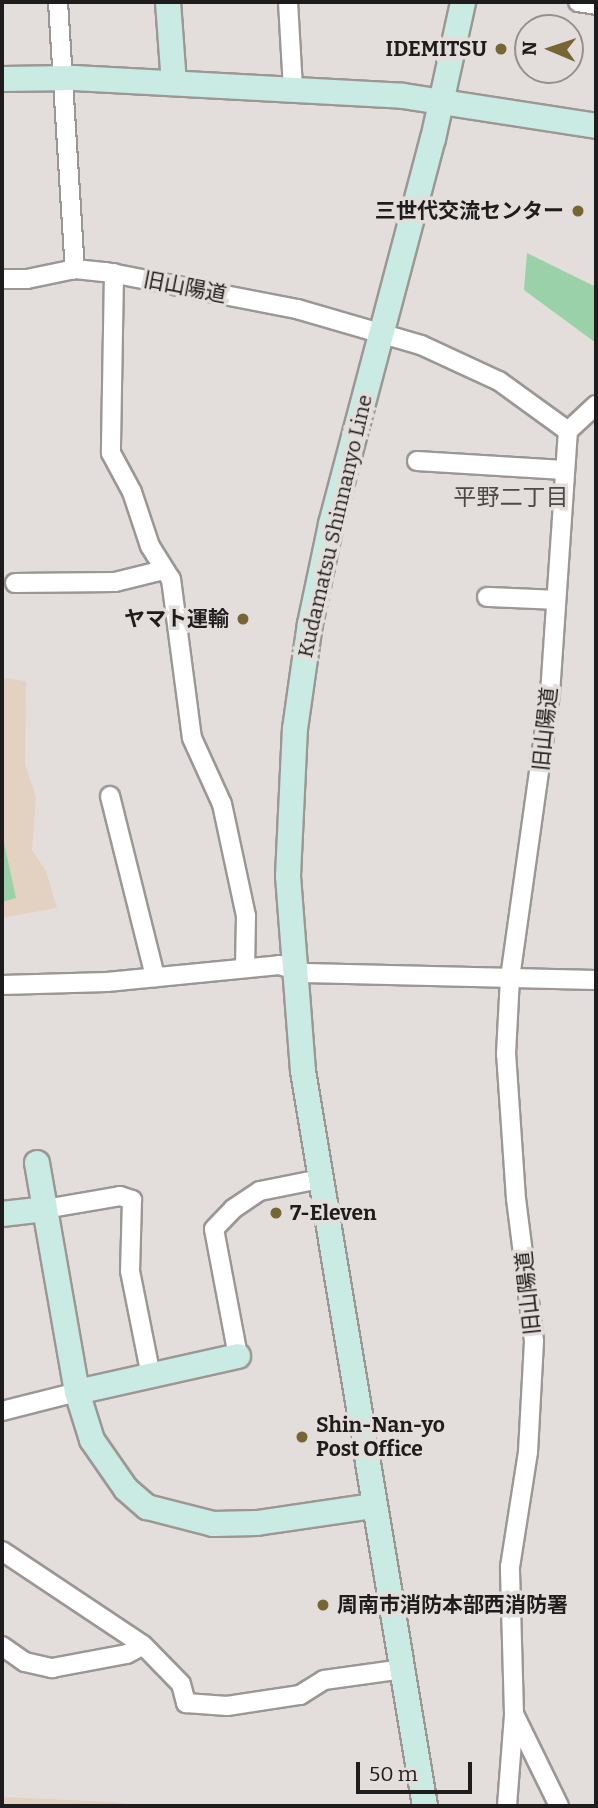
<!DOCTYPE html>
<html>
<head>
<meta charset="utf-8">
<style>
	body { margin:0 }
	#map { position:relative; width:598px; height:1808px; overflow:hidden; background:#e3dedb; font-family:Bitter,"Noto Sans JP",serif }
	div>[style] { position:absolute }
	.education>* { inset:0; background:#e3d2c1 }
	.green>* { inset:0; background:#9ad1a8 }
	.roads { filter:drop-shadow(2px 0 #9c9795) drop-shadow(-2px 0 #9c9795) drop-shadow(0 2px #9c9795) drop-shadow(0 -2px #9c9795) }
	.street>* { height:18px; margin:-9px; padding:0 9px; transform-origin:9px; border-radius:9px; background:#fff }
	.secondary>* { height:24px; margin:-12px; padding:0 12px; transform-origin:12px; border-radius:12px; background:#c9ebe4 }
	.dots>* { width:19px; height:19px; translate:-50% -50%; box-sizing:border-box; border:4px solid #e3dedb; border-radius:50% }
	span { translate:-50% -50%; white-space:nowrap; text-align:center; line-height:1.15; -webkit-text-stroke:7px #e3dedb; paint-order:stroke }
	.poi-label { font-size:21px; color:#1e1c1c; font-weight:700 }
	.right { translate:-100% -50%; text-align:right }
	.left { translate:0 -50%; text-align:left }
	.street-label { font-size:21px; color:#1e1c1c }
	.neighbourhood-label { font-size:23px; color:#4d4947 }
	.frame { position:absolute; inset:0; border:4px solid #1e1c1c; pointer-events:none }
	.north { position:absolute; left:514px; top:14px; width:70px; height:70px; box-sizing:border-box; background:#e3dedb; border:2px solid #94908f; border-radius:50%; rotate:272deg; font-size:19px; font-weight:700; line-height:28px; text-align:center; color:#1e1c1c }
	.north::after { content:''; display:block; margin:auto; width:24px; height:32px; background:#756633; clip-path:polygon(50% 0,100% 100%,50% 72%,0 100%) }
	.scale { position:absolute; left:356px; top:1762px; width:116px; height:32px; box-sizing:border-box; border:4px solid #1e1c1c; border-top:0; padding-left:9px; font-size:21px; line-height:24px; white-space:nowrap; color:#1e1c1c; -webkit-text-stroke:5px #e3dedb; paint-order:stroke }
</style>
</head>
<body>
<div id="map">
	<div class="education">
		<div style="clip-path:polygon(2px 678px,26px 681px,25px 764px,36px 797px,32px 850px,46px 871px,57px 908px,2px 918px)"></div>
		<div style="clip-path:polygon(2px 1797px,113px 1802px,145px 1806px,2px 1806px)"></div>
	</div>
	<div class="green">
		<div style="clip-path:polygon(527px 253px,596px 287px,596px 343px,524px 290px)"></div>
		<div style="clip-path:polygon(2px 834px,16px 898px,2px 902px)"></div>
	</div>
	<div class="roads">
		<div class="street">
			<div style="left:58px;top:2px;width:268px;rotate:86.4deg"></div>
			<div style="left:288px;top:2px;width:86px;rotate:86.7deg"></div>
			<div style="left:578px;top:2px;width:18px;rotate:9deg"></div>
			<div style="left:114px;top:273px;width:180px;rotate:91deg"></div>
			<div style="left:111px;top:453px;width:44px;rotate:61.7deg"></div>
			<div style="left:132px;top:492px;width:57px;rotate:71.6deg"></div>
			<div style="left:150px;top:546px;width:39px;rotate:58deg"></div>
			<div style="left:171px;top:579px;width:160px;rotate:82.5deg"></div>
			<div style="left:192px;top:738px;width:72px;rotate:65.6deg"></div>
			<div style="left:222px;top:804px;width:115px;rotate:77.9deg"></div>
			<div style="left:246px;top:916px;width:51px;rotate:91.1deg"></div>
			<div style="left:2px;top:279px;width:25px"></div>
			<div style="left:27px;top:279px;width:49px;rotate:-11.8deg"></div>
			<div style="left:75px;top:269px;width:31px;rotate:6deg"></div>
			<div style="left:106px;top:272px;width:195px;rotate:11deg"></div>
			<div style="left:297px;top:309px;width:129px;rotate:16.2deg"></div>
			<div style="left:421px;top:345px;width:86px;rotate:24.8deg"></div>
			<div style="left:499px;top:381px;width:85px;rotate:35.9deg"></div>
			<div style="left:568px;top:431px;width:38px;rotate:-43deg"></div>
			<div style="left:417px;top:461px;width:147px;rotate:3.5deg"></div>
			<div style="left:15px;top:583px;width:100px;rotate:-0.6deg"></div>
			<div style="left:115px;top:582px;width:49px;rotate:-14deg"></div>
			<div style="left:487px;top:597px;width:68px;rotate:2.5deg"></div>
			<div style="left:110px;top:796px;width:187px;rotate:76deg"></div>
			<div style="left:2px;top:985px;width:105px;rotate:-1.6deg"></div>
			<div style="left:107px;top:982px;width:173px;rotate:-5.6deg"></div>
			<div style="left:279px;top:965px;width:27px;rotate:17deg"></div>
			<div style="left:305px;top:973px;width:291px;rotate:1.4deg"></div>
			<div style="left:45px;top:1209px;width:76px;rotate:-9.8deg"></div>
			<div style="left:120px;top:1196px;width:13px;rotate:18deg"></div>
			<div style="left:132px;top:1200px;width:71px;rotate:91.6deg"></div>
			<div style="left:130px;top:1271px;width:107px;rotate:78.7deg"></div>
			<div style="left:238px;top:1356px;width:129px;rotate:-100.7deg"></div>
			<div style="left:214px;top:1229px;width:28px;rotate:-46deg"></div>
			<div style="left:233px;top:1209px;width:32px;rotate:-34deg"></div>
			<div style="left:260px;top:1191px;width:61px;rotate:-11.3deg"></div>
			<div style="left:2px;top:1411px;width:77px;rotate:-14.2deg"></div>
			<div style="left:2px;top:1551px;width:169px;rotate:33.7deg"></div>
			<div style="left:143px;top:1645px;width:54px;rotate:45.7deg"></div>
			<div style="left:181px;top:1684px;width:20px;rotate:75deg"></div>
			<div style="left:186px;top:1703px;width:41px;rotate:4.2deg"></div>
			<div style="left:227px;top:1706px;width:74px;rotate:-8.6deg"></div>
			<div style="left:300px;top:1695px;width:28px;rotate:-32deg"></div>
			<div style="left:324px;top:1680px;width:80px;rotate:-7.9deg"></div>
			<div style="left:2px;top:1646px;width:28px;rotate:35deg"></div>
			<div style="left:25px;top:1662px;width:28px;rotate:13deg"></div>
			<div style="left:52px;top:1668px;width:76px;rotate:-10.6deg"></div>
			<div style="left:127px;top:1654px;width:18px;rotate:-29deg"></div>
			<div style="left:514px;top:1714px;width:102px;rotate:63.9deg"></div>
			<div style="left:507px;top:1806px;width:92px;rotate:-85.6deg"></div>
			<div style="left:514px;top:1714px;width:147px;rotate:-91.6deg"></div>
			<div style="left:510px;top:1567px;width:116px;rotate:-81.1deg"></div>
			<div style="left:528px;top:1452px;width:111px;rotate:-86.9deg"></div>
			<div style="left:534px;top:1341px;width:143px;rotate:-97.2deg"></div>
			<div style="left:516px;top:1199px;width:145px;rotate:-93.9deg"></div>
			<div style="left:506px;top:1054px;width:76px;rotate:-87deg"></div>
			<div style="left:510px;top:978px;width:287px;rotate:-82deg"></div>
			<div style="left:550px;top:694px;width:264px;rotate:-86.1deg"></div>
		</div>
		<div class="secondary">
			<div style="left:168px;top:2px;width:81px;rotate:85.8deg"></div>
			<div style="left:2px;top:79px;width:72px;rotate:-0.8deg"></div>
			<div style="left:74px;top:78px;width:329px;rotate:3.1deg"></div>
			<div style="left:403px;top:96px;width:195px;rotate:8.8deg"></div>
			<div style="left:37px;top:1163px;width:232px;rotate:80.1deg"></div>
			<div style="left:77px;top:1392px;width:50px;rotate:72.6deg"></div>
			<div style="left:92px;top:1440px;width:60px;rotate:55.2deg"></div>
			<div style="left:126px;top:1489px;width:28px;rotate:41deg"></div>
			<div style="left:147px;top:1507px;width:68px;rotate:14.4deg"></div>
			<div style="left:213px;top:1524px;width:44px;rotate:-1.3deg"></div>
			<div style="left:257px;top:1523px;width:118px;rotate:-8.3deg"></div>
			<div style="left:2px;top:1214px;width:43px;rotate:-6.6deg"></div>
			<div style="left:77px;top:1392px;width:165px;rotate:-12.6deg"></div>
			<div style="left:425px;top:1806px;width:745px;rotate:-99.42deg"></div>
			<div style="left:303px;top:1071px;width:196px;rotate:-94.4deg"></div>
			<div style="left:288px;top:876px;width:147px;rotate:-87.3deg"></div>
			<div style="left:295px;top:729px;width:106px;rotate:-81.9deg"></div>
			<div style="left:310px;top:624px;width:102px;rotate:-78.1deg"></div>
			<div style="left:331px;top:524px;width:398px;rotate:-75.2deg"></div>
			<div style="left:433px;top:139px;width:140px;rotate:-77.6deg"></div>
		</div>
	</div>
	<div class="dots">
		<div style="left:501px;top:49px;background:#756633"></div>
		<div style="left:578px;top:211px;background:#756633"></div>
		<div style="left:243px;top:619px;background:#756633"></div>
		<div style="left:276px;top:1213px;background:#756633"></div>
		<div style="left:302px;top:1437px;background:#756633"></div>
		<div style="left:323px;top:1605px;background:#756633"></div>
	</div>
	<div class="poi-label">
		<span class="right" style="left:487px;top:49px">IDEMITSU</span>
		<span class="right" style="left:564px;top:211px">三世代交流センター</span>
		<span class="right" style="left:229px;top:619px">ヤマト運輸</span>
		<span class="left" style="left:290px;top:1213px">7-Eleven</span>
		<span class="left" style="left:316px;top:1437px">Shin-Nan-yo<br>Post Office</span>
		<span class="left" style="left:337px;top:1605px">周南市消防本部西消防署</span>
	</div>
	<div class="street-label">
		<span style="left:185px;top:287px;rotate:11deg">旧山陽道</span>
		<span style="left:335px;top:526px;rotate:-77deg">Kudamatsu Shinnanyo Line</span>
		<span style="left:545px;top:729px;rotate:-84deg">旧山陽道</span>
		<span style="left:528px;top:1293px;rotate:-96deg">旧山陽道</span>
	</div>
	<div class="neighbourhood-label">
		<span style="left:511px;top:497px">平野二丁目</span>
	</div>
	<div class="frame"></div>
	<div class="north">N</div>
	<div class="scale">50 m</div>
</div>
</body>
</html>
